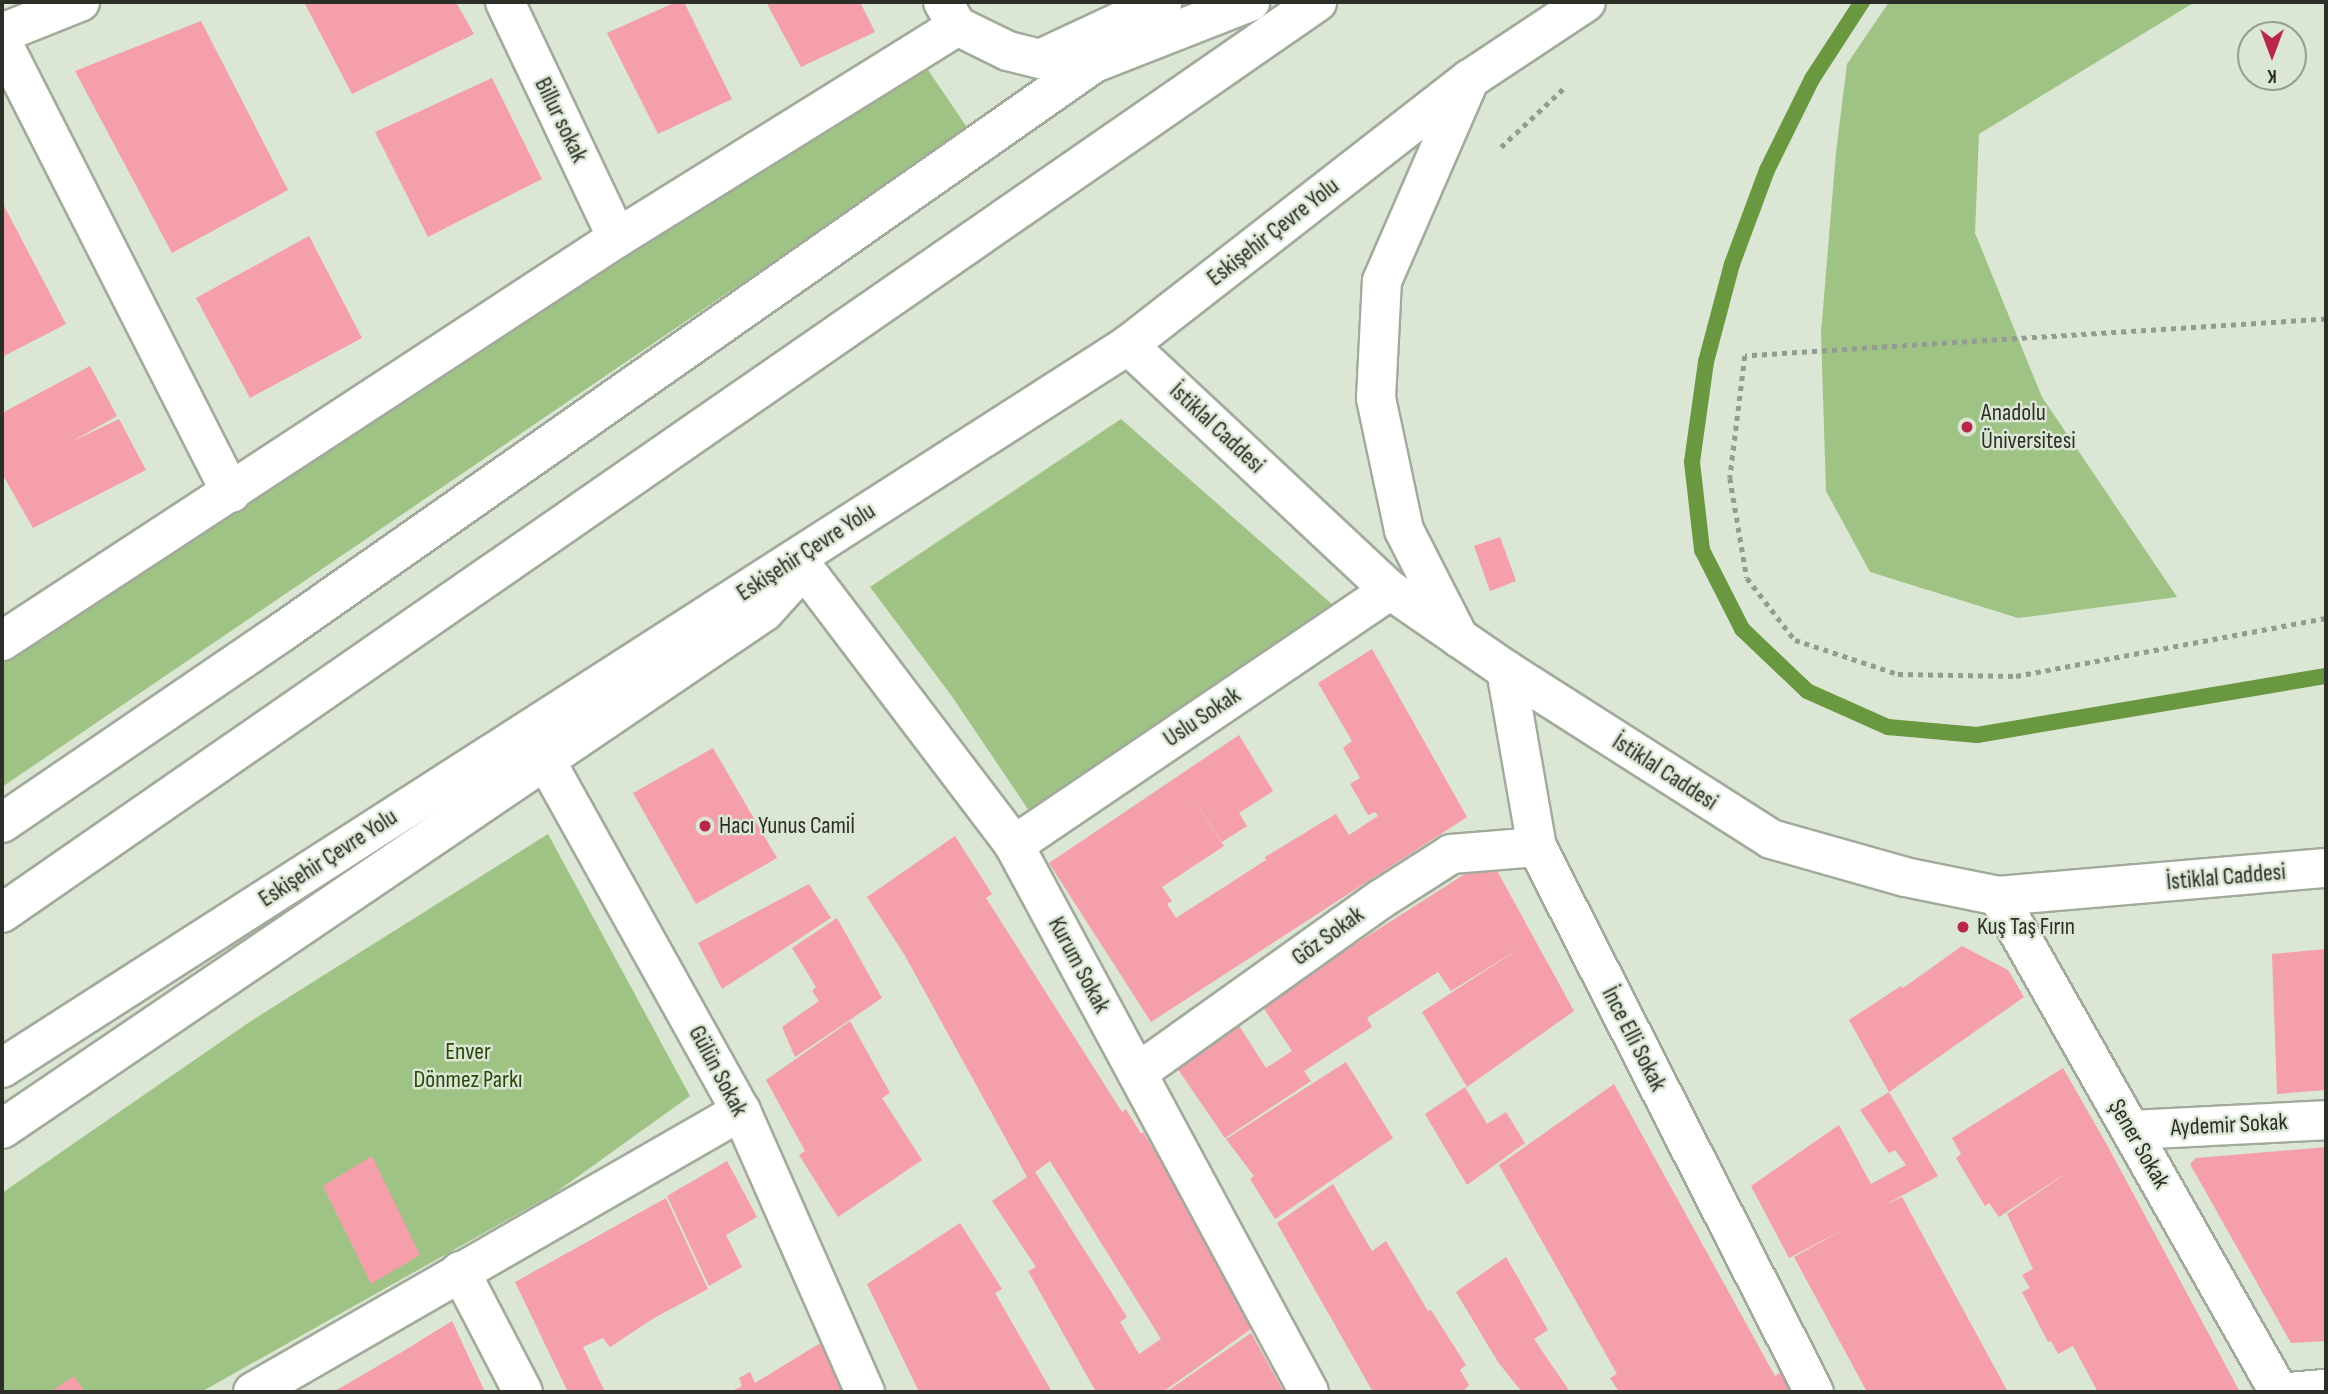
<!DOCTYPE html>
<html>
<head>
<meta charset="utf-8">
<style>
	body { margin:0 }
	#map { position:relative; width:2328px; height:1394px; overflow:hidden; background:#dbe6d4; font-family:"Sofia Sans Condensed",sans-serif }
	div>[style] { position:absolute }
	.green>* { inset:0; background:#9fc384 }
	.stream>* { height:16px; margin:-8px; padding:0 8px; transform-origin:8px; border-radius:8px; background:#6a9841 }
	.building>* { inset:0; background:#f49fa9 }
	.path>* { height:4.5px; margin-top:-2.25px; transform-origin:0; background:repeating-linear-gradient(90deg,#939c8e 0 5px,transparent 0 10px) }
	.roads { filter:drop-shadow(2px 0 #a2ab9b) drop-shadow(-2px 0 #a2ab9b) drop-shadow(0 2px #a2ab9b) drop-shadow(0 -2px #a2ab9b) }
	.street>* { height:38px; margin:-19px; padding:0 19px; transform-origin:19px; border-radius:19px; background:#fff }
	.secondary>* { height:38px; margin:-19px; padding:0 19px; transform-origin:19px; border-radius:19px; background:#fff }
	.highway>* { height:38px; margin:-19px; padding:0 19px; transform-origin:19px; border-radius:19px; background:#fff }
	.dots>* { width:19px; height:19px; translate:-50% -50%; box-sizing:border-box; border:4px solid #dbe6d4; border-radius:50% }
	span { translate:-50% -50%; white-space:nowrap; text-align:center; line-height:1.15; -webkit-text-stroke:5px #dbe6d4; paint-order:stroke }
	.street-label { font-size:24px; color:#2b2f28 }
	.poi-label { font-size:24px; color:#2b2f28 }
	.left { translate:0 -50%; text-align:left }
	.park-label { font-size:24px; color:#294707 }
	.frame { position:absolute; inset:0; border:4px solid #2b2f28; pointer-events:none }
	.north { position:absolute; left:2237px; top:21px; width:70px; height:70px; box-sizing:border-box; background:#dbe6d4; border:2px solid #959d8f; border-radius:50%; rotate:180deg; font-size:19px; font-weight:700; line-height:28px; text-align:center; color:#2b2f28 }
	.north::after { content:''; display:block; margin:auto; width:24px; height:32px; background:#b7264c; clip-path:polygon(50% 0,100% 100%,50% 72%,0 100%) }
</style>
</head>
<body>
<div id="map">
	<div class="green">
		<div style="clip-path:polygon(1889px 2px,2195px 2px,1979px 134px,1975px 233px,2042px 397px,2177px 597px,2018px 618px,1870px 572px,1826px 491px,1821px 333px,1836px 152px,1847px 64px)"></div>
		<div style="clip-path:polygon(920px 58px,968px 129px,2px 787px,2px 652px)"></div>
		<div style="clip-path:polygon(1121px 419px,1334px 606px,1040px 827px,951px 695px,870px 587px)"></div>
		<div style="clip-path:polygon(548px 834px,690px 1096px,555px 1193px,201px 1392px,2px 1392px,2px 1193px,251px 1021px)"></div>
	</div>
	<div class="stream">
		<div style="left:1862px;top:2px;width:92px;rotate:123deg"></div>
		<div style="left:1812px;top:79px;width:102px;rotate:116.3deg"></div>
		<div style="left:1767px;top:170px;width:100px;rotate:110.4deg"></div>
		<div style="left:1732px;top:264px;width:101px;rotate:104.9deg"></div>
		<div style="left:1706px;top:362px;width:101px;rotate:98deg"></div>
		<div style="left:1692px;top:462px;width:89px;rotate:83.5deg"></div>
		<div style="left:1702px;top:550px;width:89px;rotate:63.1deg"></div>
		<div style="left:1742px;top:629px;width:90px;rotate:43.6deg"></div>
		<div style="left:1807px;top:691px;width:89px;rotate:24deg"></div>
		<div style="left:1888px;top:727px;width:89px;rotate:5.1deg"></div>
		<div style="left:1977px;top:735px;width:354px;rotate:-9.6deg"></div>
	</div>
	<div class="building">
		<div style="clip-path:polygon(304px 2px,456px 2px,474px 34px,352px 94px)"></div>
		<div style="clip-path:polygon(676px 2px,684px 2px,732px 99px,658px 134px,607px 33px)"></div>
		<div style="clip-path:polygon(766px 2px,860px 2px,875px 32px,801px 67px)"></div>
		<div style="clip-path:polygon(201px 21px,288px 190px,172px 253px,75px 71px)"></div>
		<div style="clip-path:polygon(492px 78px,542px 179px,428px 237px,375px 132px)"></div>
		<div style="clip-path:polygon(2px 202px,66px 324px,2px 357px)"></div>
		<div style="clip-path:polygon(309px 236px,362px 338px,250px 398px,196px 298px)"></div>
		<div style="clip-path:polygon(90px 366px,117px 416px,71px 442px,119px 419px,146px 470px,33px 528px,4px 477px,2px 478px,2px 413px)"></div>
		<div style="clip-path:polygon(1500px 537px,1516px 581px,1490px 591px,1474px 546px)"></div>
		<div style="clip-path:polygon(1372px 649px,1467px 817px,1151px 1022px,1049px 863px,1239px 735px,1273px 791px,1239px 813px,1247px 826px,1222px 842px,1184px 784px,1224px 846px,1162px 887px,1172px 901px,1167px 904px,1176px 918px,1266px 860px,1265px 857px,1336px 814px,1349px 835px,1378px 816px,1375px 812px,1368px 815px,1350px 784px,1360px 778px,1343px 748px,1352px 741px,1318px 683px)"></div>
		<div style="clip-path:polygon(713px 748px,777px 858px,696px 904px,633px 793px)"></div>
		<div style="clip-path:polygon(evenodd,955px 836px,992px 894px,986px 898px,1122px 1112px,1126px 1109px,1141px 1134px,1143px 1132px,1204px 1229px,1216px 1254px,1212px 1257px,1225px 1278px,1228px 1276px,1258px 1324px,1163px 1392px,1096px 1392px,1028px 1271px,1036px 1267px,992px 1201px,1027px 1177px,904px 954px,867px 897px,955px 836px,1050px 1161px,1161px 1339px,1139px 1354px,1120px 1322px,1127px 1317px,1035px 1172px,1050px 1161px)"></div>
		<div style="clip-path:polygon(1490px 858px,1574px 1011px,1467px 1087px,1422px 1012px,1529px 942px,1451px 991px,1438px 972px,1367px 1018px,1372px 1027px,1304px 1071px,1311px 1081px,1225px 1138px,1175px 1065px,1238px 1024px,1266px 1068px,1292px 1051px,1261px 1004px)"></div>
		<div style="clip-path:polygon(809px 884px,831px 918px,722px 989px,698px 943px)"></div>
		<div style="clip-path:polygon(837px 918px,882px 998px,795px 1057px,782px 1027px,819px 1001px,812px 991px,816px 987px,792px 948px)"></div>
		<div style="clip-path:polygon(1962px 946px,2008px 970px,2024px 997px,1889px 1092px,1849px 1020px,1901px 986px,1903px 988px)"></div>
		<div style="clip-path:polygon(2326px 949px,2326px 1090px,2277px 1094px,2272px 954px)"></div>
		<div style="clip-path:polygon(850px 1021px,890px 1093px,882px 1098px,922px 1160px,838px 1217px,799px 1155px,805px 1151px,766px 1080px)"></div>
		<div style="clip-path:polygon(1346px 1062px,1393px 1138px,1275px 1219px,1250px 1179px,1254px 1176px,1226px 1139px)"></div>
		<div style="clip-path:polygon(2063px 1068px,2107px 1145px,2240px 1392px,2098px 1392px,2073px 1346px,2058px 1354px,2051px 1341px,2048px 1342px,2022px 1292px,2030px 1288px,2022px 1275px,2033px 1269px,2007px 1214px,2072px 1169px,1999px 1217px,1989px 1203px,1985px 1206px,1956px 1158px,1961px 1154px,1952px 1138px)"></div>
		<div style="clip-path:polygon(1614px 1084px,1775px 1376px,1780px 1373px,1791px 1392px,1619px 1392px,1610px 1378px,1617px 1374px,1499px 1165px)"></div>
		<div style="clip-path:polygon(1465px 1087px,1487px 1124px,1506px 1112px,1525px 1143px,1467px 1185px,1425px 1114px)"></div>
		<div style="clip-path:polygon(1889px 1092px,1938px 1176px,1883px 1206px,1902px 1197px,2008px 1392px,1867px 1392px,1794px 1257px,1846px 1228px,1789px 1258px,1751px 1186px,1839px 1125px,1871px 1184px,1906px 1165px,1895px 1150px,1889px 1153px,1860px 1110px)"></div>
		<div style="clip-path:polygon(2326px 1147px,2326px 1341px,2291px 1343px,2190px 1164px,2196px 1158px)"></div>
		<div style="clip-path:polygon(372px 1156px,420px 1255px,371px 1284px,323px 1186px)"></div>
		<div style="clip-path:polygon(727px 1161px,757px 1217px,726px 1235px,742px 1267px,709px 1286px,667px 1196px)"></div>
		<div style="clip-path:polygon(1333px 1184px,1372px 1251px,1386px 1241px,1428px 1311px,1431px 1310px,1466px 1365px,1460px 1370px,1469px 1385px,1463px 1392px,1373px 1392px,1277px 1223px)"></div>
		<div style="clip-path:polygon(666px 1198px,708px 1289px,654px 1318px,610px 1347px,603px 1338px,583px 1347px,605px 1392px,568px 1392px,515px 1282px)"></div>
		<div style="clip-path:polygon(960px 1223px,1002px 1289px,995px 1293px,1052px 1392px,919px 1392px,867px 1284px)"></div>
		<div style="clip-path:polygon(1506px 1257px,1548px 1330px,1534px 1339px,1570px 1392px,1522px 1392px,1498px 1362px,1456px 1292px)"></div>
		<div style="clip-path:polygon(452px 1321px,485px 1392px,333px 1392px,402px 1352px)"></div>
		<div style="clip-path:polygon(1251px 1333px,1284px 1392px,1166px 1392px)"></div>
		<div style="clip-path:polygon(822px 1342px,849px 1392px,730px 1392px,742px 1386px,739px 1378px,750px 1372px,755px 1383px)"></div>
		<div style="clip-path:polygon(74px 1376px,85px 1392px,50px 1392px)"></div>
	</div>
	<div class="path">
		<div style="left:1501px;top:147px;width:86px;rotate:-43.1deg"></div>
		<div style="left:2326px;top:319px;width:582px;rotate:176.36deg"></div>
		<div style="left:1745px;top:356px;width:123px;rotate:97deg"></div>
		<div style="left:1730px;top:478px;width:101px;rotate:80.4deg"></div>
		<div style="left:1747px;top:578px;width:78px;rotate:52.3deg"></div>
		<div style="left:1795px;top:640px;width:108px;rotate:18.3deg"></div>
		<div style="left:1898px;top:674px;width:118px;rotate:1deg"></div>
		<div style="left:2016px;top:676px;width:315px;rotate:-10.6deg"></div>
	</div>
	<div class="roads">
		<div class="street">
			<div style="left:505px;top:2px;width:261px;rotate:64.6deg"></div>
			<div style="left:943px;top:2px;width:28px;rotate:60deg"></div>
			<div style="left:957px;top:26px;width:57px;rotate:26.1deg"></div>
			<div style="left:1008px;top:51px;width:33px;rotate:14deg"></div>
			<div style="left:1040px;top:59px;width:135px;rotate:-25deg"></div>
			<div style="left:2px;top:33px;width:84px;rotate:-21.7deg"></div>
			<div style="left:2px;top:42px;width:506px;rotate:63.08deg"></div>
			<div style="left:804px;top:568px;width:348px;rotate:52.8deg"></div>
			<div style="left:1014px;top:845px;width:621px;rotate:61.66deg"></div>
			<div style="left:1459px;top:638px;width:121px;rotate:-117deg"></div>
			<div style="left:1404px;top:530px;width:135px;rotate:-102deg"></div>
			<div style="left:1376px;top:398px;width:117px;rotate:-87.1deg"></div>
			<div style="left:1382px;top:281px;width:220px;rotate:-66.5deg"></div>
			<div style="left:2px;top:641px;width:735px;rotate:-33.24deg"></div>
			<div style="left:617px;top:238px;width:401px;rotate:-31.9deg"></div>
			<div style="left:1506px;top:670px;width:180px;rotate:80.1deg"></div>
			<div style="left:1537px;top:847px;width:611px;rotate:63.06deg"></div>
			<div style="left:546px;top:761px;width:401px;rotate:60.9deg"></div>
			<div style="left:741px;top:1111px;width:307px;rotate:66.2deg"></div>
			<div style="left:1014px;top:845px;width:454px;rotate:-34.1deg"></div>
			<div style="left:1998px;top:896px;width:570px;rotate:60.47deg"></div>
			<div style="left:1137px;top:1073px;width:300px;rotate:-35.5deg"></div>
			<div style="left:1381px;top:899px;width:83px;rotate:-32.7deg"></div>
			<div style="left:1451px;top:854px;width:86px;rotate:-4.7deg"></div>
			<div style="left:2131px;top:1130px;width:195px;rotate:-2.9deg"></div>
			<div style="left:460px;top:1271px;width:136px;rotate:62.5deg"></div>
			<div style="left:253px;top:1392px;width:563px;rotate:-29.93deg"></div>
			<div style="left:2289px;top:1392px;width:37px;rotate:-5deg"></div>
		</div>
		<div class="secondary">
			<div style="left:1128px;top:345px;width:359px;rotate:43.1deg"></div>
			<div style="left:1390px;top:590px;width:141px;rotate:34.6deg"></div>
			<div style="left:1506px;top:670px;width:314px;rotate:32.5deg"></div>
			<div style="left:1771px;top:839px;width:139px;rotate:15.8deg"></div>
			<div style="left:1905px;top:877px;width:95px;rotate:11.5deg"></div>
			<div style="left:1998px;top:896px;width:329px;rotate:-4.9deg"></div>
		</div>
		<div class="highway">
			<div style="left:2px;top:823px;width:339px;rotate:-34.3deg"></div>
			<div style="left:282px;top:632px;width:992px;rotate:-35.02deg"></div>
			<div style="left:1094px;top:63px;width:168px;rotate:-21.4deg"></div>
			<div style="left:2px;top:913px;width:1600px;rotate:-34.71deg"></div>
			<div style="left:2px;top:1068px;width:1338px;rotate:-32.7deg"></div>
			<div style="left:1128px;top:345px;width:433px;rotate:-37.9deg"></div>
			<div style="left:1470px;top:79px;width:139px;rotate:-33.6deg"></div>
			<div style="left:2px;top:1129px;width:921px;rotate:-34.16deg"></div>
			<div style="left:764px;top:612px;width:57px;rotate:-47.9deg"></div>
		</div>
	</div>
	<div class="dots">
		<div style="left:1967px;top:427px;background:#b7264c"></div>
		<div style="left:705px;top:826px;background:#b7264c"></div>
		<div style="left:1963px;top:927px;background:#b7264c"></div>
	</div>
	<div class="street-label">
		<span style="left:561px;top:120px;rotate:64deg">Billur sokak</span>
		<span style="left:1273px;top:232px;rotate:-38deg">Eskişehir Çevre Yolu</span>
		<span style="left:1217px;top:428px;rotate:43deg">İstiklal Caddesi</span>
		<span style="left:806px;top:552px;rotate:-33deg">Eskişehir Çevre Yolu</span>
		<span style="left:1202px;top:717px;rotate:-34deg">Uslu Sokak</span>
		<span style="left:1665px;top:772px;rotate:33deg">İstiklal Caddesi</span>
		<span style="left:328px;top:858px;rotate:-33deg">Eskişehir Çevre Yolu</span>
		<span style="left:2226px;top:877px;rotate:-5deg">İstiklal Caddesi</span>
		<span style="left:1328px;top:936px;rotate:-36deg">Göz Sokak</span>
		<span style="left:1079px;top:965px;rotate:62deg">Kurum Sokak</span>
		<span style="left:1634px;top:1039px;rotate:63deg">İnce Elli Sokak</span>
		<span style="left:718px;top:1071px;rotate:62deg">Gülün Sokak</span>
		<span style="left:2229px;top:1125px;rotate:-3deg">Aydemir Sokak</span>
		<span style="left:2139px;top:1144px;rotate:60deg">Şener Sokak</span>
	</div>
	<div class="poi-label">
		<span class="left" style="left:1981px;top:427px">Anadolu<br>Üniversitesi</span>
		<span class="left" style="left:719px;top:826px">Hacı Yunus Camiİ</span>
		<span class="left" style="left:1977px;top:927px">Kuş Taş Fırın</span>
	</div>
	<div class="park-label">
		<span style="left:468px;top:1066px">Enver<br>Dönmez Parkı</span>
	</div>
	<div class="frame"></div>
	<div class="north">K</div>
</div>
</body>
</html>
